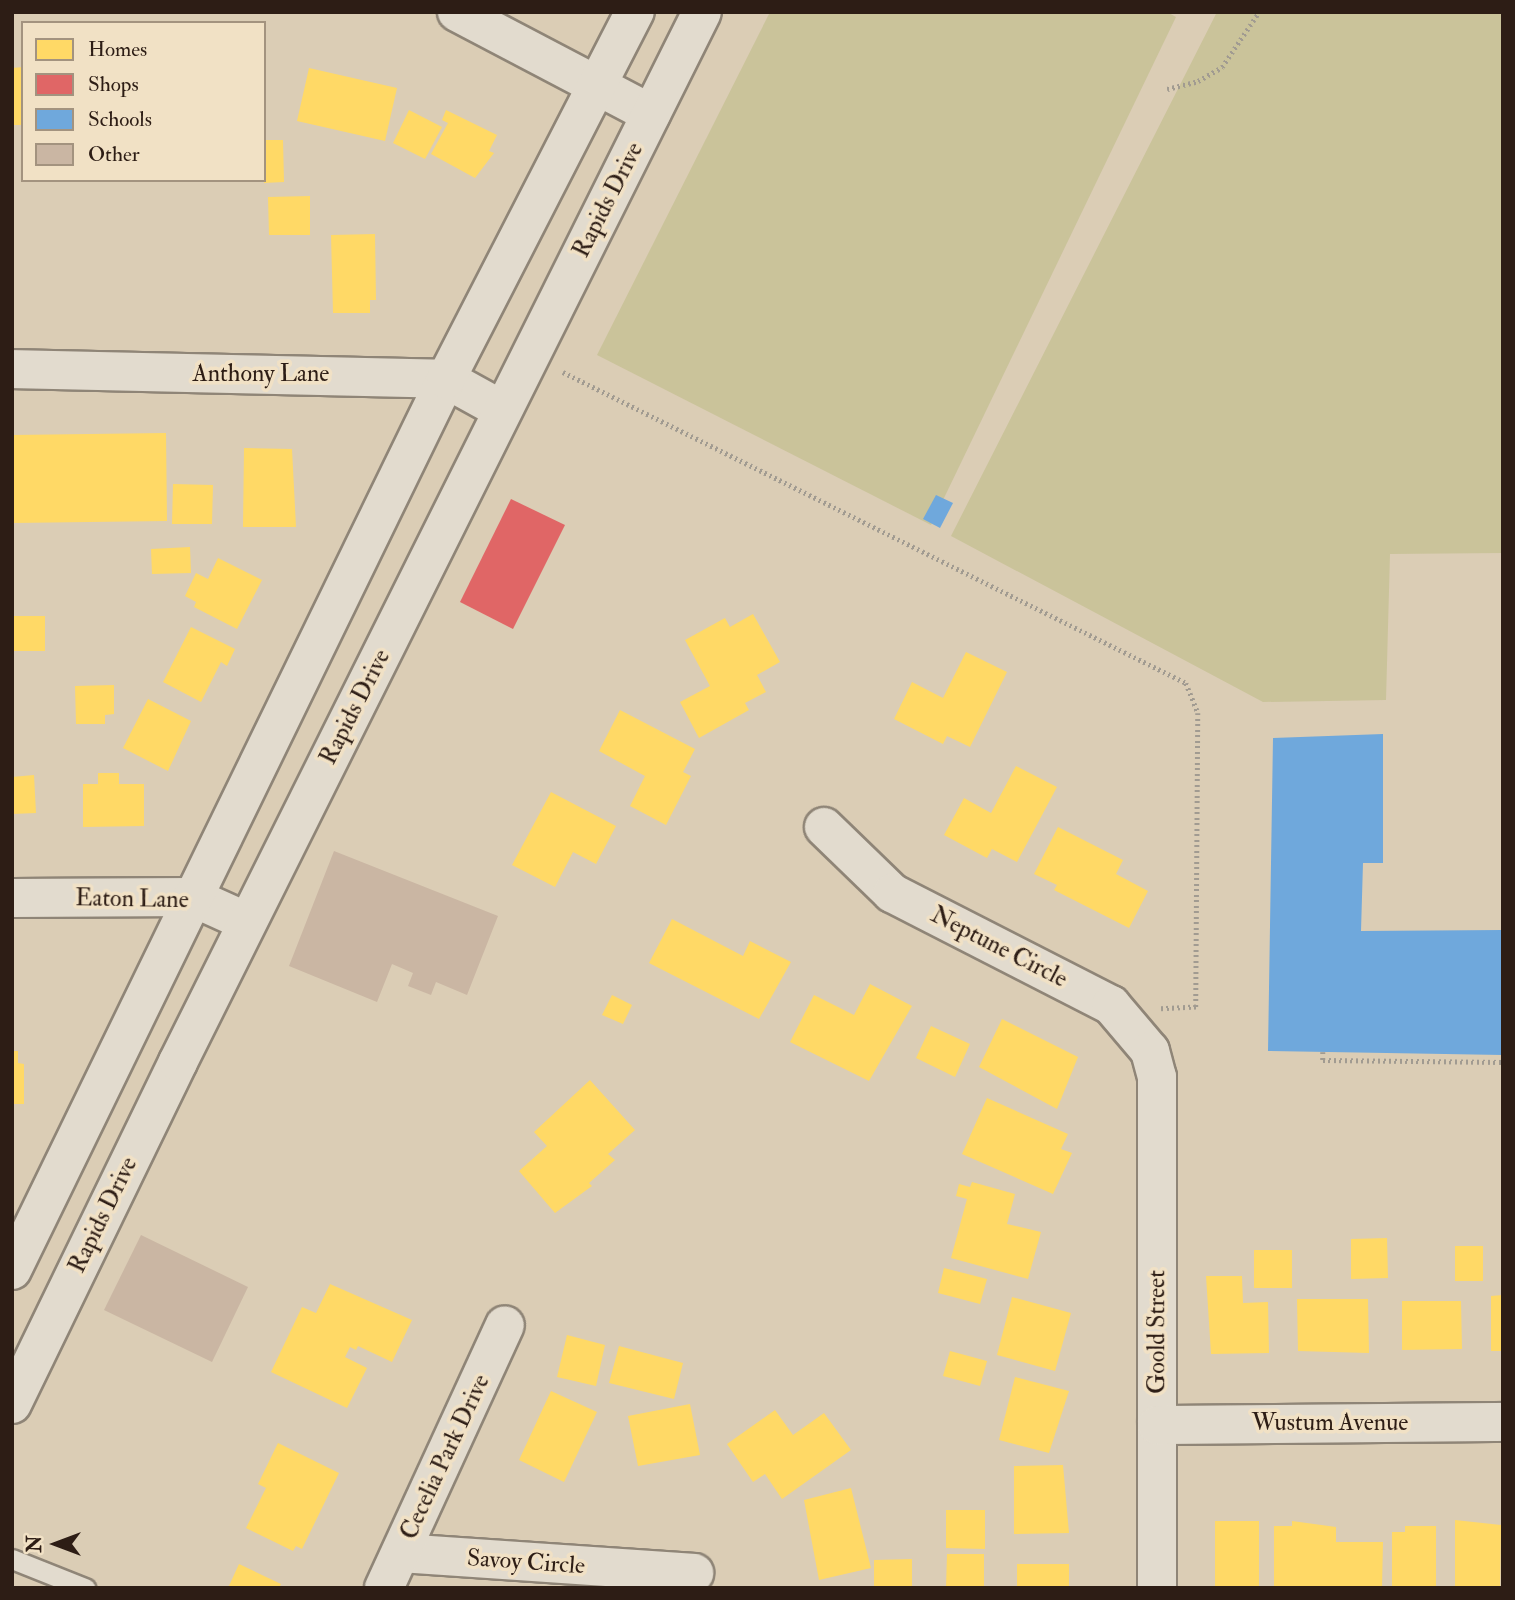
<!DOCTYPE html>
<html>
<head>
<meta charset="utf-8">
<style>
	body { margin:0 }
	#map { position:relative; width:1515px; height:1600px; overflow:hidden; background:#dbcdb5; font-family:"IM FELL Double Pica",serif }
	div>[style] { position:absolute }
	.green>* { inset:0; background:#cac39a }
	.homes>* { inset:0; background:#ffd966 }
	.shops>* { inset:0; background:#e06666 }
	.schools>* { inset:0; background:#6fa8dc }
	.building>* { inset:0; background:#cab6a3 }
	.path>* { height:4.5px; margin-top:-2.25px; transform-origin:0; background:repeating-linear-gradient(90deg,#a19b91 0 2px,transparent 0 5.5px) }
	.roads { filter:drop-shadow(2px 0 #8f8577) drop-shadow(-2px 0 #8f8577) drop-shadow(0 2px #8f8577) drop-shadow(0 -2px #8f8577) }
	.service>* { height:19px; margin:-9.5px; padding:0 9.5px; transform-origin:9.5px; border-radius:9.5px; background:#e2dbce }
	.minor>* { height:38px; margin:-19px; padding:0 19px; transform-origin:19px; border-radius:19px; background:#e2dbce }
	.tertiary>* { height:38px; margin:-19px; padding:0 19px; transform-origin:19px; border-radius:19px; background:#e2dbce }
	span { translate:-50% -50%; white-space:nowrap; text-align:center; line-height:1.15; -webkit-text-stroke:7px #f1e1c5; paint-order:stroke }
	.street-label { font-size:24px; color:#2d1d15 }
	.frame { position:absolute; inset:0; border:14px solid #2d1d15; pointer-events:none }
	.legend { position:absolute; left:21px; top:21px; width:245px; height:161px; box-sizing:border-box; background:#f1e1c5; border:2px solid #a3937f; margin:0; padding:9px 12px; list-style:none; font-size:21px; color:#2d1d15 }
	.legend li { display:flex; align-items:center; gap:14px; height:35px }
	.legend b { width:35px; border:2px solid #a3937f }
	.north { position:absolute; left:21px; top:1509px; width:70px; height:70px; -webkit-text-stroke:5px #f1e1c5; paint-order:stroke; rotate:270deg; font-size:19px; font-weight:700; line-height:28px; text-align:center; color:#2d1d15 }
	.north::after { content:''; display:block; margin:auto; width:24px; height:32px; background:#2d1d15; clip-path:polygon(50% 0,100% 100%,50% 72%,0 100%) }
</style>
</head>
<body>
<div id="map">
	<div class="green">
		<div style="clip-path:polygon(770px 12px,1167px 12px,1176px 17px,931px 525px,597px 355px)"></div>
		<div style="clip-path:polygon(1217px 12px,1503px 12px,1503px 553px,1390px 554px,1386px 700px,1263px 702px,951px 536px)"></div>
	</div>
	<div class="homes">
		<div style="clip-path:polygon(23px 67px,23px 125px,12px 125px,12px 68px)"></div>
		<div style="clip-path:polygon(309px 68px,397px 88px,385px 141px,297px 121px)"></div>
		<div style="clip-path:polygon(409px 110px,442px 127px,425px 159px,393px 143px)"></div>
		<div style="clip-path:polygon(446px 110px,497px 135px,489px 151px,494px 153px,475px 178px,431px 154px,448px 123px,442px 120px)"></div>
		<div style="clip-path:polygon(264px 140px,283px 140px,284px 182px,264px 183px)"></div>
		<div style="clip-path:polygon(310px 196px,310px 235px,269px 235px,268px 197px)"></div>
		<div style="clip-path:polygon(375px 234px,376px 300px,370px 300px,370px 313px,333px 313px,331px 235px)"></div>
		<div style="clip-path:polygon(166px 433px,167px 521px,12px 523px,12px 435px)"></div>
		<div style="clip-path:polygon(244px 448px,292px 449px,296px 527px,243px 527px)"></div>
		<div style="clip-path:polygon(173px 484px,213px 485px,212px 524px,172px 524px)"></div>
		<div style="clip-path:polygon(190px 547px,191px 573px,152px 574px,151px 549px)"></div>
		<div style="clip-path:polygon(218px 558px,262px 580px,237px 629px,194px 607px,196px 602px,185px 596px,196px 573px,208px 579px)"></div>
		<div style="clip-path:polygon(753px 614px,780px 662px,757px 675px,766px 692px,745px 703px,749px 710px,699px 738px,680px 702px,710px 686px,685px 640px,725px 618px,730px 627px)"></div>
		<div style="clip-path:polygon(12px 616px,45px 616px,45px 651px,12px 651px)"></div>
		<div style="clip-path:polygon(191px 627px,235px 649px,227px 666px,221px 662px,201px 702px,163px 682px)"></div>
		<div style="clip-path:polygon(966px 652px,1007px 672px,970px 747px,947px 736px,943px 744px,894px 719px,912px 682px,943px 698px)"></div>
		<div style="clip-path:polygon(114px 685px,114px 714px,105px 715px,105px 724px,76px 724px,75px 686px)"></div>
		<div style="clip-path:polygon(148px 699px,191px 721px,168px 771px,123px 748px)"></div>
		<div style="clip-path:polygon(620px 710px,695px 749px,683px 772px,691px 776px,666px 825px,630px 806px,645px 776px,599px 751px)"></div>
		<div style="clip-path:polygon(1016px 766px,1057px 787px,1017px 862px,992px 849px,987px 858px,944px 835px,964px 798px,991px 813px)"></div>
		<div style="clip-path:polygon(98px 773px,119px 773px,119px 784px,144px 784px,144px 826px,83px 827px,83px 784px,98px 784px)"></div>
		<div style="clip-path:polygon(34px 775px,36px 813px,12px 814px,12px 777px)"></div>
		<div style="clip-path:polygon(551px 792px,616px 826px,596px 864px,573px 852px,555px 887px,512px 865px)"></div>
		<div style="clip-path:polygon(1058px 827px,1123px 860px,1116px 874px,1148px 891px,1129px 928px,1054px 890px,1057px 885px,1034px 874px)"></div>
		<div style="clip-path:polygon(672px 919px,743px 956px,750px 941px,791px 962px,759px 1019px,649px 963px)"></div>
		<div style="clip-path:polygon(870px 984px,912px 1006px,869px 1081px,790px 1042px,814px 995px,854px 1015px)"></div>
		<div style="clip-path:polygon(612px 995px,632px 1005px,623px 1024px,602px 1015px)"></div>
		<div style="clip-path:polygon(1002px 1019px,1078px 1057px,1057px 1109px,979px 1067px)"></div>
		<div style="clip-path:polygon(931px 1026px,970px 1044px,955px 1077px,916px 1058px)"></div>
		<div style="clip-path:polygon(12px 1051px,18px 1051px,18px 1063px,24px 1064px,24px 1104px,12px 1104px)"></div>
		<div style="clip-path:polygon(590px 1080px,635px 1130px,608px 1154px,615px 1160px,589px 1183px,592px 1186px,555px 1213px,519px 1171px,547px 1146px,534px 1132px)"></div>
		<div style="clip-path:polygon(987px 1098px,1068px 1134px,1061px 1149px,1072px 1153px,1053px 1194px,962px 1154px)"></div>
		<div style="clip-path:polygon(972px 1182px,1015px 1194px,1007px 1224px,1041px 1232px,1028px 1279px,951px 1258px,967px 1199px,956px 1196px,959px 1184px,970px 1187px)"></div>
		<div style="clip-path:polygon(1387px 1238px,1388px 1278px,1351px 1279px,1351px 1239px)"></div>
		<div style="clip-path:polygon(1455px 1246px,1483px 1246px,1483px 1281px,1455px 1281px)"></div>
		<div style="clip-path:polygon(1254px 1250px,1292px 1250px,1292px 1288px,1254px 1288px)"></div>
		<div style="clip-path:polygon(944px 1268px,987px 1279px,980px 1304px,938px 1293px)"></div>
		<div style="clip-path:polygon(1206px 1276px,1242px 1276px,1243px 1303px,1268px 1302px,1269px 1353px,1211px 1354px)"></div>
		<div style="clip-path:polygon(330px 1284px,412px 1320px,392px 1362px,358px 1346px,356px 1350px,350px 1347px,345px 1357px,367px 1368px,347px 1408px,271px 1372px,302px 1307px,316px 1313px)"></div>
		<div style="clip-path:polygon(1503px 1295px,1503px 1351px,1491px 1351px,1491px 1296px)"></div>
		<div style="clip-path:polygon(1012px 1297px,1071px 1313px,1055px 1371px,997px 1355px)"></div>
		<div style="clip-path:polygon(1297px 1299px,1368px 1299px,1369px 1353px,1298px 1351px)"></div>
		<div style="clip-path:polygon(1402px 1301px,1461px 1301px,1462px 1349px,1402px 1350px)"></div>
		<div style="clip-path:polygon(567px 1335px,605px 1345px,596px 1386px,557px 1377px)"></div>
		<div style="clip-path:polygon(619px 1346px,683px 1363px,674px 1399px,609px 1383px)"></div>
		<div style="clip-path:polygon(950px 1351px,987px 1361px,980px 1386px,943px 1376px)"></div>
		<div style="clip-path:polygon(1015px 1377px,1069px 1391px,1049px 1453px,999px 1440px)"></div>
		<div style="clip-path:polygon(551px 1391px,597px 1412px,564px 1482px,519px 1460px)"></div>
		<div style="clip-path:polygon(690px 1404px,700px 1455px,638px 1466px,628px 1416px)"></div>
		<div style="clip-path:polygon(775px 1410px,793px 1435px,824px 1413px,851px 1450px,782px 1499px,765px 1474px,753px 1482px,727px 1444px)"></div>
		<div style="clip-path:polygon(278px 1443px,339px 1473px,302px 1549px,296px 1546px,293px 1551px,246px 1528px,266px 1488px,258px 1484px)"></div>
		<div style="clip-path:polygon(1063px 1465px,1069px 1533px,1014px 1534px,1014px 1466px)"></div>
		<div style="clip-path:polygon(851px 1488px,871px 1568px,819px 1580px,804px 1500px)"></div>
		<div style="clip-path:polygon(946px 1510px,985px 1510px,985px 1549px,946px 1548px)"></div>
		<div style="clip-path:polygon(1455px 1520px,1501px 1525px,1500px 1588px,1455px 1588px)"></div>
		<div style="clip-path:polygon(1215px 1521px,1259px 1521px,1259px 1588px,1215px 1588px)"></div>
		<div style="clip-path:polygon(1292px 1521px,1336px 1527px,1336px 1542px,1383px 1542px,1382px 1588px,1274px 1588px,1274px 1526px,1292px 1526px)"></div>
		<div style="clip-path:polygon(1405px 1526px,1436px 1526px,1436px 1588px,1392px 1588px,1392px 1532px,1405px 1532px)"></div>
		<div style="clip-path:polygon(947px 1554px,984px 1554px,984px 1588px,946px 1588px)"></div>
		<div style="clip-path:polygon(912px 1559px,912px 1588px,874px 1588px,874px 1560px)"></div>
		<div style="clip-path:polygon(239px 1564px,281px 1584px,279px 1588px,228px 1588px)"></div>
		<div style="clip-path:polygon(1017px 1564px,1069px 1564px,1069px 1588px,1017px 1588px)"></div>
	</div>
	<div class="shops">
		<div style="clip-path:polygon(511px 499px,565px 525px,513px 629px,460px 602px)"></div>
	</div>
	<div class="schools">
		<div style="clip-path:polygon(936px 495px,953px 503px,940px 528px,923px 519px)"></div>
		<div style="clip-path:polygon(1383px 734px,1383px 863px,1363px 863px,1361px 931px,1503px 930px,1503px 1055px,1268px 1051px,1273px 738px)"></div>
	</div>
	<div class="building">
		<div style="clip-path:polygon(334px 851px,498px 916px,467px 995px,436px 982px,431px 995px,408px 986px,413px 973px,392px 964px,377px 1002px,289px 966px)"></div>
		<div style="clip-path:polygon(141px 1235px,248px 1287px,212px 1362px,104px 1310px)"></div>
	</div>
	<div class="path">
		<div style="left:1167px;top:89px;width:32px;rotate:-14deg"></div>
		<div style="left:1198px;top:81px;width:28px;rotate:-30deg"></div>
		<div style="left:1222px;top:67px;width:66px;rotate:-56.1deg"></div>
		<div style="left:563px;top:372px;width:696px;rotate:26.53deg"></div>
		<div style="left:1186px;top:683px;width:32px;rotate:68deg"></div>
		<div style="left:1198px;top:713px;width:294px;rotate:90.4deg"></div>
		<div style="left:1196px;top:1007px;width:35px;rotate:177deg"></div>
		<div style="left:1323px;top:1052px;width:8px;rotate:90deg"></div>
		<div style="left:1323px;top:1060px;width:180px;rotate:0.6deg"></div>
	</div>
	<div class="roads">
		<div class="service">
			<div style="left:12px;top:1559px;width:79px;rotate:21.7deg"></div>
		</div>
		<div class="minor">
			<div style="left:457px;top:12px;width:219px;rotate:27.7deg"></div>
			<div style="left:12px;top:369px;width:434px;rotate:1.3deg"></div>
			<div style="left:446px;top:379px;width:64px;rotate:29deg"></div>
			<div style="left:824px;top:827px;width:95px;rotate:44.1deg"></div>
			<div style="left:892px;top:893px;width:246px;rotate:27.1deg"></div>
			<div style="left:1111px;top:1005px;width:60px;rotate:49.7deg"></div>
			<div style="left:1150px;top:1051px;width:27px;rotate:75deg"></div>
			<div style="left:1157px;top:1077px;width:511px;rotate:90deg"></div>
			<div style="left:12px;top:898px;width:180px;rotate:-0.3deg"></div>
			<div style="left:192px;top:897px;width:60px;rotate:24.4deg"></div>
			<div style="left:1157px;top:1425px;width:346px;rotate:-0.5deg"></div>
			<div style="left:401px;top:1553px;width:294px;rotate:3.9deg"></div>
			<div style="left:384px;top:1588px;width:289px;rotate:-65.3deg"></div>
		</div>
		<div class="tertiary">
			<div style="left:12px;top:1270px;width:991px;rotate:-64.03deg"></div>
			<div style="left:446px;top:379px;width:413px;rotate:-62.8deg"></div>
			<div style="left:12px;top:1404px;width:380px;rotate:-64.1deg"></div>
			<div style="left:178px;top:1062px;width:1173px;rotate:-63.48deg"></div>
		</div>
	</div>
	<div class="street-label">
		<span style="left:608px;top:200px;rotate:-63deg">Rapids Drive</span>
		<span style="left:261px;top:374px">Anthony Lane</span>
		<span style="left:355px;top:707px;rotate:-63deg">Rapids Drive</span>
		<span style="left:132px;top:899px;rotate:1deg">Eaton Lane</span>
		<span style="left:999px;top:947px;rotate:27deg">Neptune Circle</span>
		<span style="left:103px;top:1215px;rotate:-64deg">Rapids Drive</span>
		<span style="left:1157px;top:1332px;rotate:-90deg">Goold Street</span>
		<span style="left:1330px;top:1423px">Wustum Avenue</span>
		<span style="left:445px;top:1457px;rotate:-65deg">Cecelia Park Drive</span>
		<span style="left:526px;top:1562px;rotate:4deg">Savoy Circle</span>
	</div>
	<div class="frame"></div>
	<ul class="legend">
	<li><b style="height:19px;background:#ffd966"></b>Homes</li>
	<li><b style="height:19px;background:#e06666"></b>Shops</li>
	<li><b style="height:19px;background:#6fa8dc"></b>Schools</li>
	<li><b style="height:19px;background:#cab6a3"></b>Other</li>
	</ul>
	<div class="north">N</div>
</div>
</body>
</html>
